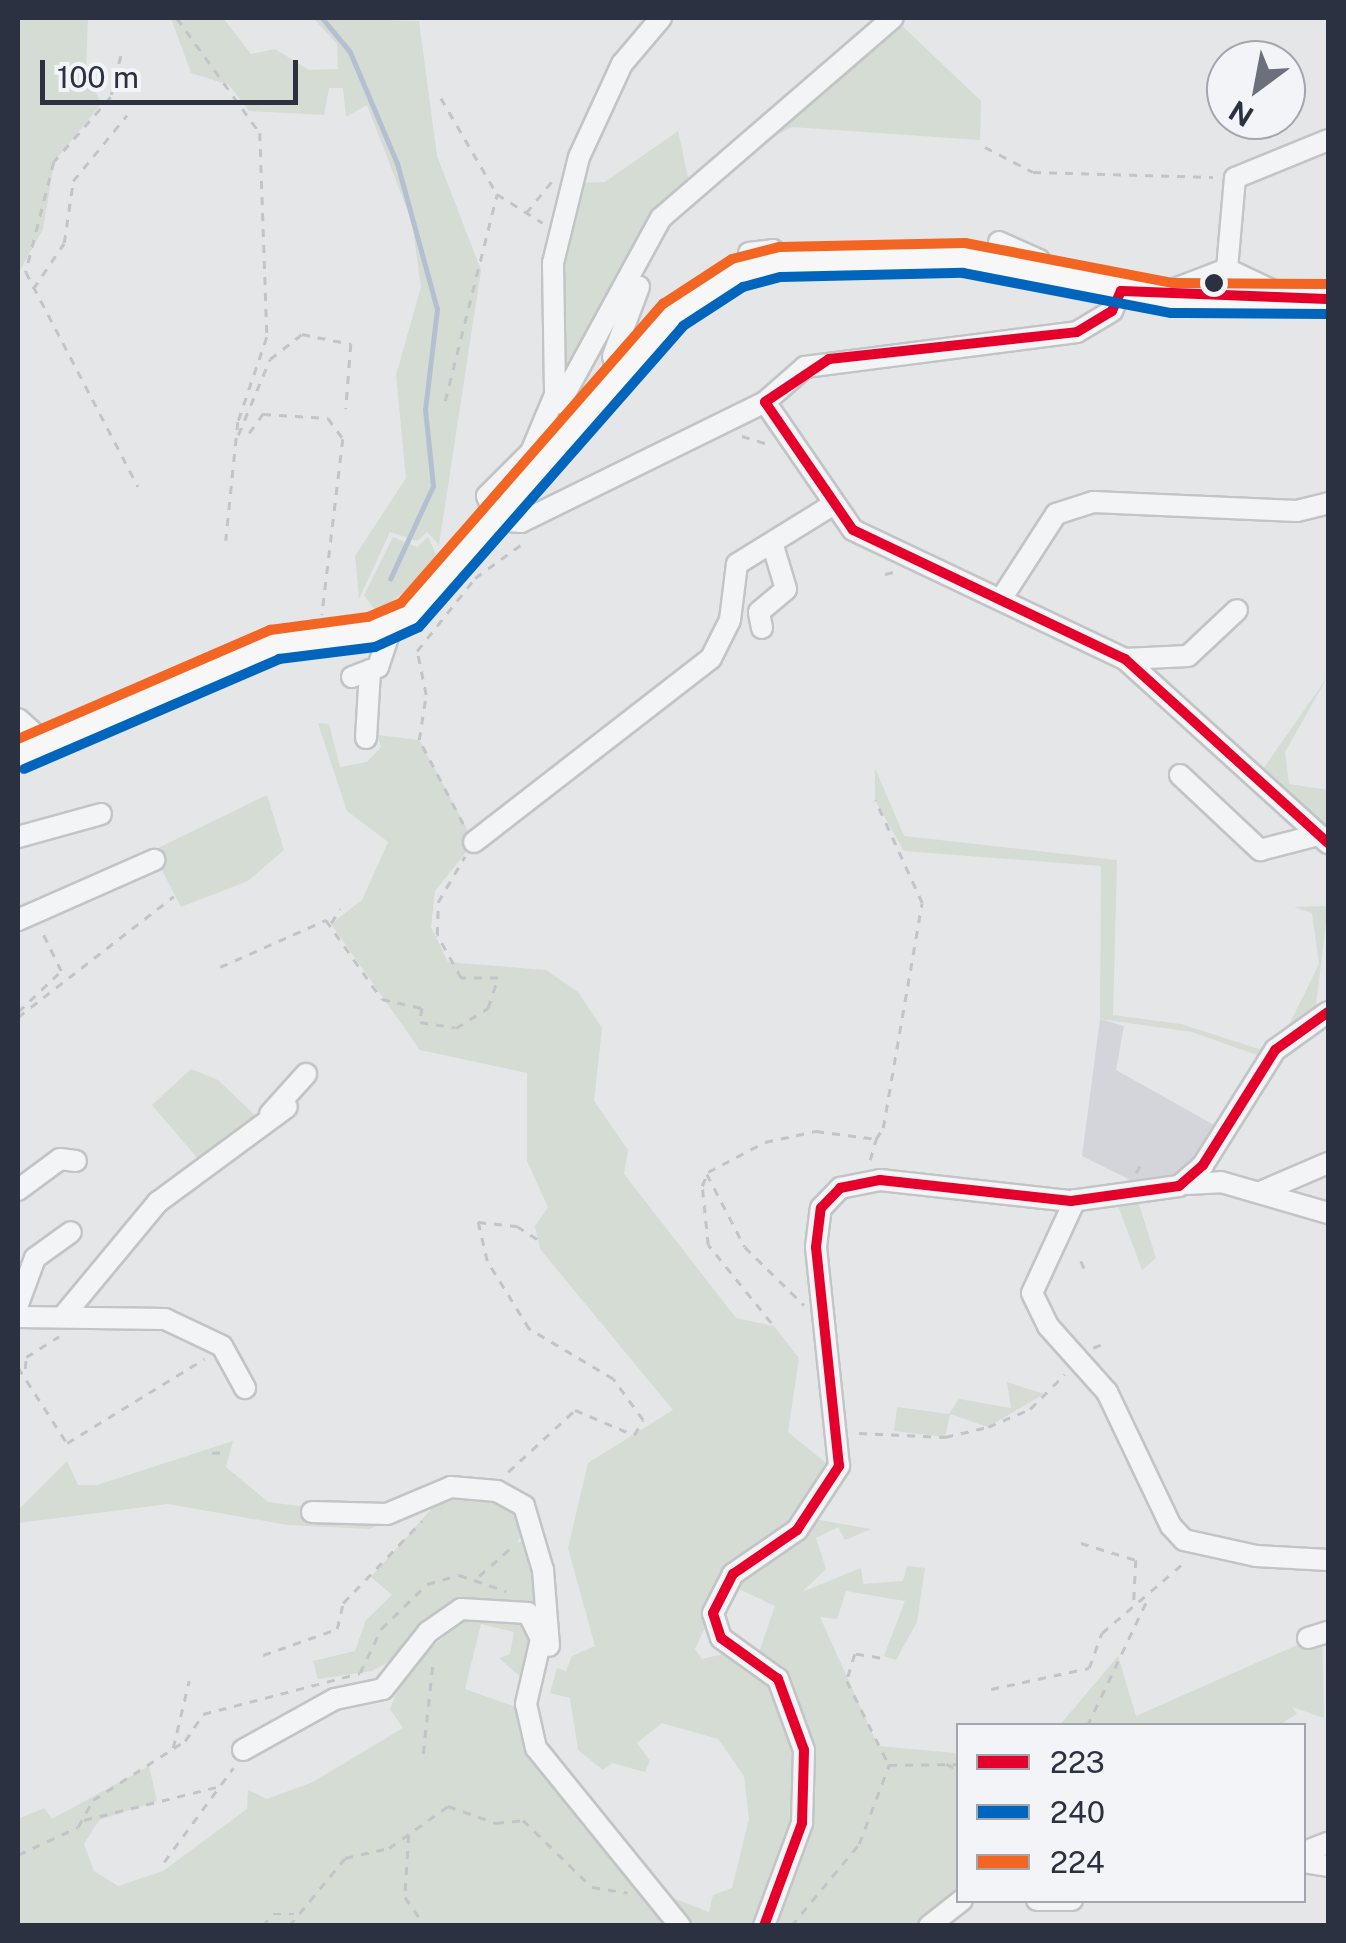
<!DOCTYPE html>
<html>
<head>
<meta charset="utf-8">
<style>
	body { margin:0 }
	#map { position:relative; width:1346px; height:1943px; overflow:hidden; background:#e4e6e8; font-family:"Public Sans",sans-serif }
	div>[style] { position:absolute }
	.built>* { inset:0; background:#d3d5db }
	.green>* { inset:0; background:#d4dcd4 }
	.stream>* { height:5px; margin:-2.5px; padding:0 2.5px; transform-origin:2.5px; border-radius:2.5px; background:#b4c0d2 }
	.path>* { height:2.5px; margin-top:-1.25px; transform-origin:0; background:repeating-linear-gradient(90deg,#c3c4c8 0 8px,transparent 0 16px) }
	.roads { filter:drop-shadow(2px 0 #c2c4c6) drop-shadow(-2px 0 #c2c4c6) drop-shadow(0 2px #c2c4c6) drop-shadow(0 -2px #c2c4c6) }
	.minor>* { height:20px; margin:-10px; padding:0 10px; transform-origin:10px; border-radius:10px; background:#f3f4f5 }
	.major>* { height:25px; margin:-12.5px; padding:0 12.5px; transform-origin:12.5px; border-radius:12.5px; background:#f7f7f7 }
	.bus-1>* { height:10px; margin:-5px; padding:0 5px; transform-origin:5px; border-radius:5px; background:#e4002b }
	.bus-2>* { height:10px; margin:-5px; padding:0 5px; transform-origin:5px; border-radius:5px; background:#0065bd }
	.bus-3>* { height:10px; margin:-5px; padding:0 5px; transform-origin:5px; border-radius:5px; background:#f26522 }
	.dots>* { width:28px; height:28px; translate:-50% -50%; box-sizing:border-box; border:5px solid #f2f4f7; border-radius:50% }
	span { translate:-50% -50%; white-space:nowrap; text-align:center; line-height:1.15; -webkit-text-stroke:8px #f2f4f7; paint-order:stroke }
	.frame { position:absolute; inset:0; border:20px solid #2b3141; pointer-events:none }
	.legend { position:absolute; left:956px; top:1723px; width:350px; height:180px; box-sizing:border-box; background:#f2f4f7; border:2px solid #a2a6ae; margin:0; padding:12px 18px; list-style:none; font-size:30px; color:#2b3141 }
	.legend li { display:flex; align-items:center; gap:20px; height:50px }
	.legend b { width:50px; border:2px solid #a2a6ae }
	.north { position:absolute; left:1206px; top:40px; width:100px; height:100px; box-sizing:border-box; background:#f2f4f7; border:2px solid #a2a6ae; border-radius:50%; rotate:212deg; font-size:28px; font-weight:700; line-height:40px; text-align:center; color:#2b3141 }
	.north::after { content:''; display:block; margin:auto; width:35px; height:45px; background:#6c707b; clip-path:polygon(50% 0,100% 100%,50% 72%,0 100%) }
	.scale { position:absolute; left:40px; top:60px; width:258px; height:45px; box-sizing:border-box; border:5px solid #2b3141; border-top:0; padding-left:12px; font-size:30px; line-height:35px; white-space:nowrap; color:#2b3141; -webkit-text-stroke:8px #f2f4f7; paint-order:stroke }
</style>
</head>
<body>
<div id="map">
	<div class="built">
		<div style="clip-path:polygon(1100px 1019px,1124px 1026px,1116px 1070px,1223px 1130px,1203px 1165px,1156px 1193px,1082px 1156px)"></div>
	</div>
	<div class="green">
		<div style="clip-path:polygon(18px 18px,88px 18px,86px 70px,101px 104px,54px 162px,43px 229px,18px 274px)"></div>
		<div style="clip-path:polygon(171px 18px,223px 18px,251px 54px,275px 49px,309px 70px,338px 69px,337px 44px,313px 18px,419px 21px,437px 156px,481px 270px,439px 545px,427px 532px,417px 541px,390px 532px,359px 599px,355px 556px,406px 478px,396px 375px,421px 287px,412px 222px,367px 105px,346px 117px,343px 88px,329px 88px,324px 115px,249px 111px,229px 85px,191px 73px)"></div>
		<div style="clip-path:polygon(896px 20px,981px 101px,980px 140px,792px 127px,750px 149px)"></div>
		<div style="clip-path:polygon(678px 131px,689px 182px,555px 395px,553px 263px,581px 183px,605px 182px)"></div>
		<div style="clip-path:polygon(393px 537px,417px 547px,428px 537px,439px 561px,378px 614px,364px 595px)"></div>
		<div style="clip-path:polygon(1328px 676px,1285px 752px,1289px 784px,1328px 790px,1328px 843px,1261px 772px)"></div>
		<div style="clip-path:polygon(evenodd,318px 723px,329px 724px,340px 767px,367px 762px,381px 747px,377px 735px,419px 740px,474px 842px,435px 891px,431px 927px,448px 962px,546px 970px,578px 992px,602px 1028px,594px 1101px,628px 1150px,624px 1174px,736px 1318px,774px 1326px,799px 1358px,788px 1432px,837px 1472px,814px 1519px,871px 1529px,845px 1540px,838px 1527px,816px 1538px,826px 1569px,802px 1592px,861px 1568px,863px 1584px,903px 1581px,907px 1566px,925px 1568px,917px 1622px,896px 1660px,884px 1656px,905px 1601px,846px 1591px,837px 1619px,820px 1617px,878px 1746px,955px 1753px,958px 1764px,958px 1900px,930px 1926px,18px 1926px,18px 1819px,44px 1808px,52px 1819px,149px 1766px,157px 1801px,99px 1820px,84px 1844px,94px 1871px,118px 1886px,163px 1871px,247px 1809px,248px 1790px,267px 1799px,313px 1782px,403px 1728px,390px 1709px,406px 1669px,469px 1616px,521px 1618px,536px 1637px,524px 1680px,499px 1658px,510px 1654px,514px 1632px,481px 1624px,465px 1689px,516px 1707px,536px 1748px,652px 1890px,709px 1912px,713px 1895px,732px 1888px,749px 1819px,744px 1776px,718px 1739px,662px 1723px,637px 1743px,650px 1761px,645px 1772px,612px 1763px,603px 1770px,578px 1750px,570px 1698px,550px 1693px,557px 1668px,566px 1671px,572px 1656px,595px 1646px,568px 1548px,588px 1463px,673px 1410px,540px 1249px,535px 1226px,548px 1207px,527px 1161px,527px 1073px,420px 1050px,331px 924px,362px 900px,388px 842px,347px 811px,318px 723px,726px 1583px,775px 1606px,757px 1658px,740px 1650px,702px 1659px,695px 1649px,726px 1583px)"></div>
		<div style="clip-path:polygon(875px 768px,904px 836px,1117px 860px,1113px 1015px,1181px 1024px,1259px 1049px,1289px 1025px,1319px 964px,1312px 913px,1294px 907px,1328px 906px,1314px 1022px,1260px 1056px,1192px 1032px,1100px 1019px,1101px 866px,904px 851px,875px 800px)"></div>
		<div style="clip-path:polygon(267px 795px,284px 850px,248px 881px,181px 907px,152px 851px)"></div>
		<div style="clip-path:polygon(191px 1069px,218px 1080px,264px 1124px,205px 1167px,152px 1105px)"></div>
		<div style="clip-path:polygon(1138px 1201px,1156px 1258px,1142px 1270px,1117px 1203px)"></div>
		<div style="clip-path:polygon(1007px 1382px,1044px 1394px,988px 1427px,950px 1414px,945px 1437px,894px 1431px,897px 1407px,949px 1414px,959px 1399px,1011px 1408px)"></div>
		<div style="clip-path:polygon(233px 1441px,226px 1467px,268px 1502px,396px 1519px,369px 1529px,288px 1525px,168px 1504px,18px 1523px,18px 1510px,67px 1461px,78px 1485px,97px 1485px)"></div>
		<div style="clip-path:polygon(451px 1487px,497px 1491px,531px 1520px,517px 1542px,536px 1541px,538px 1625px,495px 1602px,372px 1671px,318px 1679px,313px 1661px,355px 1651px,366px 1620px,392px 1595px,371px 1577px)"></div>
		<div style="clip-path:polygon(1322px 1634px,1324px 1718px,1292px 1707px,1297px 1714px,1279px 1725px,1059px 1726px,1118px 1656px,1136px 1716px)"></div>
	</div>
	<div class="stream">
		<div style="left:322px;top:18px;width:44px;rotate:50.5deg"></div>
		<div style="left:350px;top:52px;width:121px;rotate:67.1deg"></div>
		<div style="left:397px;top:163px;width:151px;rotate:74.7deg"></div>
		<div style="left:437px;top:309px;width:101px;rotate:96.8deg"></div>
		<div style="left:425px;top:409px;width:77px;rotate:84.1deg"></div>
		<div style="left:433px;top:486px;width:102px;rotate:114.8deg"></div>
	</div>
	<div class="path">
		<div style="left:177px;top:18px;width:142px;rotate:54.2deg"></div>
		<div style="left:260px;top:133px;width:204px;rotate:88deg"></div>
		<div style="left:267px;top:337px;width:90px;rotate:108.8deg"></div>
		<div style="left:238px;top:422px;width:119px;rotate:95.8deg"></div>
		<div style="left:121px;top:56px;width:42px;rotate:103.7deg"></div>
		<div style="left:111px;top:97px;width:86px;rotate:131.2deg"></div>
		<div style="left:54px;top:162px;width:114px;rotate:104.3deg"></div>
		<div style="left:26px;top:272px;width:242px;rotate:62.4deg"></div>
		<div style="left:441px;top:98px;width:111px;rotate:59.7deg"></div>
		<div style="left:497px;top:194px;width:54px;rotate:32.2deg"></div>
		<div style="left:985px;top:147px;width:54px;rotate:27.5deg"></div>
		<div style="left:1033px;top:172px;width:180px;rotate:1.6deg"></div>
		<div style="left:526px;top:213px;width:41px;rotate:-50.9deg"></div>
		<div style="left:33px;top:289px;width:55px;rotate:-56deg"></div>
		<div style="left:64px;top:243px;width:63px;rotate:-81.7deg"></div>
		<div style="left:73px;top:181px;width:85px;rotate:-50.7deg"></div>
		<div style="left:445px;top:401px;width:213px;rotate:-75.9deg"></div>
		<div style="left:249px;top:433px;width:24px;rotate:-54deg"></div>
		<div style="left:263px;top:414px;width:65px;rotate:3.5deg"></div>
		<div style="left:328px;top:418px;width:26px;rotate:54deg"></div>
		<div style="left:343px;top:439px;width:177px;rotate:96.8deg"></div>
		<div style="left:238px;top:435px;width:82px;rotate:-67.2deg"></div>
		<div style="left:270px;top:359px;width:41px;rotate:-38deg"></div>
		<div style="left:302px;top:334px;width:50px;rotate:11.5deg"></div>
		<div style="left:351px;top:344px;width:65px;rotate:94.4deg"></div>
		<div style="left:742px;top:436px;width:30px;rotate:17deg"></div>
		<div style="left:885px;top:574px;width:9px;rotate:-13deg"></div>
		<div style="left:463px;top:824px;width:95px;rotate:-117.6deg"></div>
		<div style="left:419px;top:740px;width:46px;rotate:-81.2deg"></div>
		<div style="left:426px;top:695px;width:45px;rotate:-101.6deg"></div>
		<div style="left:417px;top:651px;width:93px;rotate:-51.5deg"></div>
		<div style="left:475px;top:578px;width:63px;rotate:-36deg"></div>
		<div style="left:331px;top:923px;width:17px;rotate:-57deg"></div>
		<div style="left:220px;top:967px;width:116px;rotate:-23.9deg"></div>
		<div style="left:326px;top:920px;width:97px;rotate:54.7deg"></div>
		<div style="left:382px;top:999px;width:41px;rotate:12.7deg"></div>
		<div style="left:422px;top:1008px;width:14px;rotate:98deg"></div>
		<div style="left:420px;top:1022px;width:36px;rotate:9deg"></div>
		<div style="left:456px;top:1028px;width:38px;rotate:-32deg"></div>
		<div style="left:488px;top:1008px;width:32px;rotate:-72deg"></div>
		<div style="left:498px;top:978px;width:37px;rotate:180deg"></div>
		<div style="left:461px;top:978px;width:49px;rotate:-119.2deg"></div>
		<div style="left:437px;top:935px;width:33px;rotate:-88deg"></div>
		<div style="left:438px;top:902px;width:53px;rotate:-59.6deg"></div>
		<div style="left:18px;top:1012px;width:59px;rotate:-43.6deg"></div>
		<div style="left:61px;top:971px;width:43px;rotate:-116deg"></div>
		<div style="left:18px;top:1017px;width:197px;rotate:-37.8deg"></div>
		<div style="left:870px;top:1160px;width:22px;rotate:-74deg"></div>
		<div style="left:1136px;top:1173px;width:10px;rotate:-61deg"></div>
		<div style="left:707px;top:1174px;width:82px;rotate:62.5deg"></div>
		<div style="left:745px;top:1247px;width:83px;rotate:44.5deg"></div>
		<div style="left:1081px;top:1261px;width:12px;rotate:66deg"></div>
		<div style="left:771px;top:1323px;width:100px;rotate:-128.9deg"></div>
		<div style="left:708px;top:1245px;width:59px;rotate:-95.8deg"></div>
		<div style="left:702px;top:1186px;width:15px;rotate:-67deg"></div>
		<div style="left:708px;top:1172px;width:64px;rotate:-27.8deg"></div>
		<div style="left:765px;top:1142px;width:52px;rotate:-12.2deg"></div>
		<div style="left:816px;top:1131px;width:61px;rotate:7.6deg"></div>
		<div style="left:876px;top:1139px;width:13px;rotate:-58deg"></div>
		<div style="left:883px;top:1128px;width:228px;rotate:-80.2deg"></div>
		<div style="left:922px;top:903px;width:113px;rotate:-114.5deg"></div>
		<div style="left:1093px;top:1348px;width:13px;rotate:-23deg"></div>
		<div style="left:18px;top:1367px;width:90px;rotate:57.2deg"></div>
		<div style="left:67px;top:1443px;width:161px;rotate:-31.5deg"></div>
		<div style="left:25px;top:1369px;width:12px;rotate:-85deg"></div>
		<div style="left:26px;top:1357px;width:39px;rotate:-32deg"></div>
		<div style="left:859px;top:1433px;width:86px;rotate:2.7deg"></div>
		<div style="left:945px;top:1437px;width:44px;rotate:-13.1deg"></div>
		<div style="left:988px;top:1427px;width:46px;rotate:-23.2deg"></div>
		<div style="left:1030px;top:1409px;width:49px;rotate:-45deg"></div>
		<div style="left:212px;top:1453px;width:13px;rotate:-4deg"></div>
		<div style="left:508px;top:1472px;width:91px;rotate:-42.8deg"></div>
		<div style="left:575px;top:1410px;width:64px;rotate:23deg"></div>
		<div style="left:634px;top:1435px;width:17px;rotate:-59deg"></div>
		<div style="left:643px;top:1420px;width:51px;rotate:-126.2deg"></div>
		<div style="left:613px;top:1379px;width:98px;rotate:-149.2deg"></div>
		<div style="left:529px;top:1329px;width:80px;rotate:-121.7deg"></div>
		<div style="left:487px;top:1261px;width:40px;rotate:-103deg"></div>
		<div style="left:478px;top:1222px;width:39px;rotate:6deg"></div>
		<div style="left:517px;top:1226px;width:30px;rotate:33deg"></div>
		<div style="left:1081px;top:1543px;width:58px;rotate:17.2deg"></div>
		<div style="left:1136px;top:1560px;width:41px;rotate:92.8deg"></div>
		<div style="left:479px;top:1576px;width:47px;rotate:-41.5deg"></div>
		<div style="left:263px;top:1655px;width:78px;rotate:-19.4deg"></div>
		<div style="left:337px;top:1629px;width:27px;rotate:-77deg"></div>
		<div style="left:343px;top:1603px;width:114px;rotate:-46.1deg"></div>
		<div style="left:880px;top:1658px;width:25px;rotate:-171deg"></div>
		<div style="left:855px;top:1654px;width:28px;rotate:107deg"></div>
		<div style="left:847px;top:1681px;width:92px;rotate:63.4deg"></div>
		<div style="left:991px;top:1689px;width:100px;rotate:-12.1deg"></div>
		<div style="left:1089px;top:1668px;width:37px;rotate:-70deg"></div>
		<div style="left:1102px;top:1633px;width:111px;rotate:-40.6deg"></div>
		<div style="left:1087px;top:1726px;width:142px;rotate:-64.5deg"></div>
		<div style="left:173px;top:1748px;width:69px;rotate:-76.6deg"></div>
		<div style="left:423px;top:1754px;width:95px;rotate:-83.9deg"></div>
		<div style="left:946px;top:1764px;width:13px;rotate:23deg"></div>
		<div style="left:84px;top:1820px;width:136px;rotate:-14deg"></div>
		<div style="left:409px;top:1835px;width:62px;rotate:93.7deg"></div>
		<div style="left:405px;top:1897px;width:35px;rotate:55deg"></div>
		<div style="left:18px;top:1855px;width:66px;rotate:-25deg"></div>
		<div style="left:78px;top:1827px;width:31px;rotate:-61deg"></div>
		<div style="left:93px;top:1800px;width:109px;rotate:-32.7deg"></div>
		<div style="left:185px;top:1741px;width:32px;rotate:-56deg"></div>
		<div style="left:203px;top:1714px;width:162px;rotate:-14.6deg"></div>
		<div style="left:360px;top:1673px;width:49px;rotate:-64.5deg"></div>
		<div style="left:381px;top:1629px;width:64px;rotate:-44.4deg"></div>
		<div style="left:427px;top:1584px;width:33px;rotate:-16deg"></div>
		<div style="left:459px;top:1575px;width:50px;rotate:18.8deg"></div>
		<div style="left:164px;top:1862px;width:117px;rotate:-53.7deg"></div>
		<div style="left:262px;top:1926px;width:16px;rotate:-47deg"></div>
		<div style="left:273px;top:1914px;width:21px"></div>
		<div style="left:289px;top:1926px;width:88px;rotate:-50.5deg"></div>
		<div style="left:345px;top:1858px;width:45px;rotate:-12.8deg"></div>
		<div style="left:389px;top:1848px;width:72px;rotate:-35.4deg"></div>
		<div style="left:448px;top:1806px;width:51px;rotate:19.5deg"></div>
		<div style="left:496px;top:1823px;width:27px;rotate:-6deg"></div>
		<div style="left:523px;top:1820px;width:96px;rotate:44.2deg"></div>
		<div style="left:592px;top:1887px;width:36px;rotate:9deg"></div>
		<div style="left:791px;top:1926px;width:107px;rotate:-50.3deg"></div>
		<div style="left:859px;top:1844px;width:85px;rotate:-69.2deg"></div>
		<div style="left:889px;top:1765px;width:69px;rotate:-0.8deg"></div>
	</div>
	<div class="roads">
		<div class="minor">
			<div style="left:661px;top:18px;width:60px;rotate:130.3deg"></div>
			<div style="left:622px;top:64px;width:102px;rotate:114.8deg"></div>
			<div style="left:579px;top:157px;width:109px;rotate:103.8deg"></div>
			<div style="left:553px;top:263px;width:132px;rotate:89.1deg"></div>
			<div style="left:555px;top:395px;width:62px;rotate:112.8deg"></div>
			<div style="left:531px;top:452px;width:62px;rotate:135deg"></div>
			<div style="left:487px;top:496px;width:26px;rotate:67deg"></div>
			<div style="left:497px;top:520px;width:24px;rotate:5deg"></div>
			<div style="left:521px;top:522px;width:272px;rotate:-26.2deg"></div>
			<div style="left:765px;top:402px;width:53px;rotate:-41.2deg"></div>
			<div style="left:805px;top:367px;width:274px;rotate:-7.3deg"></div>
			<div style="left:1077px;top:332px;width:41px;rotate:-31deg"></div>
			<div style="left:1112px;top:311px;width:22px;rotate:-66deg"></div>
			<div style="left:999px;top:242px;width:44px;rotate:24.2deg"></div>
			<div style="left:1039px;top:260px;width:15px;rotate:98deg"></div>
			<div style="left:749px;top:253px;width:24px;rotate:-7deg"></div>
			<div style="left:773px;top:250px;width:13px;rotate:63deg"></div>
			<div style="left:1227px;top:269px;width:63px;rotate:25.3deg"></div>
			<div style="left:1164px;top:293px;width:67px;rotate:-20.9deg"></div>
			<div style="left:1227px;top:269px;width:91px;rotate:-85deg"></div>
			<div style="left:1235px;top:178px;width:100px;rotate:-22.2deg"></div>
			<div style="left:617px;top:376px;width:20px;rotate:-101deg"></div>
			<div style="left:613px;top:356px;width:74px;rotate:-69.4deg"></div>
			<div style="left:765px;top:402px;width:155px;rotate:55.5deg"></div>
			<div style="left:853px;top:530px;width:301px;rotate:25.4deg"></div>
			<div style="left:1125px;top:659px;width:274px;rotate:42.2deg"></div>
			<div style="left:560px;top:403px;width:211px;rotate:-61.4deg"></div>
			<div style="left:661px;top:218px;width:306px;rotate:-40.8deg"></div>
			<div style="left:1003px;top:596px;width:98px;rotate:-57.1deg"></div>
			<div style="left:1056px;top:514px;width:39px;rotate:-18deg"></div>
			<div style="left:1093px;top:502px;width:204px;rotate:2.5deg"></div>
			<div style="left:1297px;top:511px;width:32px;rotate:-14deg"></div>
			<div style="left:762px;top:628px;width:16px;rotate:-101deg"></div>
			<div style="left:759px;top:612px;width:35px;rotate:-40deg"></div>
			<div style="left:786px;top:589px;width:45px;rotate:-106.8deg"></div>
			<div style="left:1125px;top:659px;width:63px;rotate:-2.7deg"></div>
			<div style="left:1188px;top:656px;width:67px;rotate:-43.2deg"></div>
			<div style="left:352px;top:677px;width:28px;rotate:-21deg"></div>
			<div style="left:378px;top:667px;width:44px;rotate:-71.6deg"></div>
			<div style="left:18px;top:719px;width:38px;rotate:42deg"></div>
			<div style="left:366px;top:738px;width:68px;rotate:-86.6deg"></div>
			<div style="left:1180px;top:775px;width:110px;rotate:43.2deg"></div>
			<div style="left:1260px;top:850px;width:60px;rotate:-14.5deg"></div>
			<div style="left:18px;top:837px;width:86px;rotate:-15.5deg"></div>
			<div style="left:474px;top:842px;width:300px;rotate:-37.8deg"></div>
			<div style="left:711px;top:658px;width:42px;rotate:-63.4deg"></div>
			<div style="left:730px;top:620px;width:56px;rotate:-82.9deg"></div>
			<div style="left:737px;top:564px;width:114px;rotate:-31.7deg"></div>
			<div style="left:18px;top:920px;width:149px;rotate:-23.8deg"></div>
			<div style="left:270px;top:1114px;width:54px;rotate:-48deg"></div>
			<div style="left:1187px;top:1184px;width:34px;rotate:-3deg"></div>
			<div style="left:1221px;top:1182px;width:111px;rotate:16.2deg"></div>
			<div style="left:18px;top:1190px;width:52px;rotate:-36.4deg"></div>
			<div style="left:60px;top:1159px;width:16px;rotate:7deg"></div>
			<div style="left:1263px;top:1191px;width:71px;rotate:-23.3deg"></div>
			<div style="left:1075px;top:1200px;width:102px;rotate:114.8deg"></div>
			<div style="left:1032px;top:1293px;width:37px;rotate:64deg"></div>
			<div style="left:1048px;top:1326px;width:89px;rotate:48.2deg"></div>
			<div style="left:1107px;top:1392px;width:148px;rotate:64.5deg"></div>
			<div style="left:1171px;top:1526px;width:19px;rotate:47deg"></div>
			<div style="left:1184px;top:1540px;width:74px;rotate:12.5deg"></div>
			<div style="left:1256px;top:1556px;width:72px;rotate:3.2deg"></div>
			<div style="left:18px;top:1304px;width:49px;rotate:-69.7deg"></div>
			<div style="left:35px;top:1258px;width:44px;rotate:-35.8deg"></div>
			<div style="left:65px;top:1314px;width:146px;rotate:-50.3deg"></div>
			<div style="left:158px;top:1202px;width:160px;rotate:-36.4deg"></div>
			<div style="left:18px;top:1317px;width:147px;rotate:0.8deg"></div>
			<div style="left:165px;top:1319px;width:63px;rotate:25.3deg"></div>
			<div style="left:222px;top:1346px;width:48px;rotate:61.3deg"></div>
			<div style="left:312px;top:1512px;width:75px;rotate:1.5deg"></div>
			<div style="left:387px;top:1514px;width:69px;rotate:-22.9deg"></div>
			<div style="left:451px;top:1487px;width:46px;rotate:5deg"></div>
			<div style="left:497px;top:1491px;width:31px;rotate:29deg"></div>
			<div style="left:524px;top:1506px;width:67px;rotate:73.5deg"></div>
			<div style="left:543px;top:1570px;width:76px;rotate:85.5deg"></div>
			<div style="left:1308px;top:1638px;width:21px;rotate:-17deg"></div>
			<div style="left:243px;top:1750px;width:105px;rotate:-29deg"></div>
			<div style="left:335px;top:1699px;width:49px;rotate:-11.8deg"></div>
			<div style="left:383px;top:1689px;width:73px;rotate:-51.7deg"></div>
			<div style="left:428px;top:1632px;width:40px;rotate:-34.9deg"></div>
			<div style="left:461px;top:1609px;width:67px;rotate:3.4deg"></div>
			<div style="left:528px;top:1613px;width:29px;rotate:63deg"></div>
			<div style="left:541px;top:1639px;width:67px;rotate:103deg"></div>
			<div style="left:526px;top:1704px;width:45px;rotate:77.2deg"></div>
			<div style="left:536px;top:1748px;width:229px;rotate:51deg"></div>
			<div style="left:1304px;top:1852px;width:26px;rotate:-21deg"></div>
			<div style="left:1304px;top:1862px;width:24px;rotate:9deg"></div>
			<div style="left:1037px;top:1900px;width:35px"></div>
			<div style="left:764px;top:1926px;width:110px;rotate:-69.7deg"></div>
			<div style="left:802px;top:1823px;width:73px;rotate:-88.4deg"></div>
			<div style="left:804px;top:1750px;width:76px;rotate:-110.1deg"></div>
			<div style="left:778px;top:1679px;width:70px;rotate:-144.3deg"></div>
			<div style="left:721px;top:1638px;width:26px;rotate:-108deg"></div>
			<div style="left:713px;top:1613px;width:44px;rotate:-62.9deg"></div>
			<div style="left:733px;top:1574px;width:78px;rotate:-34.5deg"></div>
			<div style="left:797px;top:1530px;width:77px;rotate:-56.7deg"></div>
			<div style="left:839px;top:1466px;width:220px;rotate:-96deg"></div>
			<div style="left:816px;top:1247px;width:39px;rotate:-83deg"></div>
			<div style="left:821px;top:1208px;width:28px;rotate:-46deg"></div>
			<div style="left:840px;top:1188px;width:41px;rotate:-11.3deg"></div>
			<div style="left:880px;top:1180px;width:192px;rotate:6.3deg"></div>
			<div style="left:1071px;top:1201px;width:109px;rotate:-7.9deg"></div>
			<div style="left:1179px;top:1186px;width:32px;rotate:-41deg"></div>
			<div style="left:1203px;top:1165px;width:136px;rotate:-57.9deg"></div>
			<div style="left:1275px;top:1050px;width:65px;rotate:-35.6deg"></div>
			<div style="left:929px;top:1926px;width:42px;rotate:-38.2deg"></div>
		</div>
		<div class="major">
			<div style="left:18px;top:755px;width:280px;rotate:-23.4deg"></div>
			<div style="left:275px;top:644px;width:98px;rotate:-7.1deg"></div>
			<div style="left:372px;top:632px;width:42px;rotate:-24.1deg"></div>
			<div style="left:410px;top:615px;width:399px;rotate:-48.8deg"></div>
			<div style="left:673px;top:315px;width:77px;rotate:-33.3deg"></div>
			<div style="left:737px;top:273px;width:43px;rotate:-14.7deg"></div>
			<div style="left:779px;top:262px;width:185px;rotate:-1.2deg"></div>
			<div style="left:964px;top:258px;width:212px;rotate:10.9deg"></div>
			<div style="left:1172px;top:298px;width:156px;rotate:0.4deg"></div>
		</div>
	</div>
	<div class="bus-1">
		<div style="left:1121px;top:291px;width:207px;rotate:2.2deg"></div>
		<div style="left:765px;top:402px;width:155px;rotate:55.5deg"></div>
		<div style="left:853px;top:530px;width:301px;rotate:25.4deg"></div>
		<div style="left:1125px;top:659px;width:274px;rotate:42.2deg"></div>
		<div style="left:765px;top:402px;width:77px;rotate:-33.9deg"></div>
		<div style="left:829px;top:359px;width:249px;rotate:-6.2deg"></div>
		<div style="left:1077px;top:332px;width:41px;rotate:-31deg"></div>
		<div style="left:1112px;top:311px;width:22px;rotate:-66deg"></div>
		<div style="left:764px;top:1926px;width:110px;rotate:-69.7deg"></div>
		<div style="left:802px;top:1823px;width:73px;rotate:-88.4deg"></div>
		<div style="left:804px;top:1750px;width:76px;rotate:-110.1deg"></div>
		<div style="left:778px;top:1679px;width:70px;rotate:-144.3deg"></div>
		<div style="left:721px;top:1638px;width:26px;rotate:-108deg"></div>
		<div style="left:713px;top:1613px;width:44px;rotate:-62.9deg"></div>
		<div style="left:733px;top:1574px;width:78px;rotate:-34.5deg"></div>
		<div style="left:797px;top:1530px;width:77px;rotate:-56.7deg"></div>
		<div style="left:839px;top:1466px;width:220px;rotate:-96deg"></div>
		<div style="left:816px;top:1247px;width:39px;rotate:-83deg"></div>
		<div style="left:821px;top:1208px;width:28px;rotate:-46deg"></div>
		<div style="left:840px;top:1188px;width:41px;rotate:-11.3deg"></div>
		<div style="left:880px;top:1180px;width:192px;rotate:6.3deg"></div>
		<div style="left:1071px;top:1201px;width:109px;rotate:-7.9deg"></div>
		<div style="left:1179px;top:1186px;width:32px;rotate:-41deg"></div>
		<div style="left:1203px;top:1165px;width:136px;rotate:-57.9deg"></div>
		<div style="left:1275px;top:1050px;width:65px;rotate:-35.6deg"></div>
	</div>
	<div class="bus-2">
		<div style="left:24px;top:769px;width:278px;rotate:-23.3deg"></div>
		<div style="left:279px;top:659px;width:97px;rotate:-7.1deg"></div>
		<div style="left:375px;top:647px;width:48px;rotate:-24.4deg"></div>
		<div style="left:419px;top:627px;width:400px;rotate:-48.7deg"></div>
		<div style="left:683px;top:326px;width:72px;rotate:-33deg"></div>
		<div style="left:743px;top:287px;width:39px;rotate:-15deg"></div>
		<div style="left:781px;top:277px;width:182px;rotate:-1.3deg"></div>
		<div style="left:963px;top:273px;width:212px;rotate:10.9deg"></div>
		<div style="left:1171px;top:313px;width:157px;rotate:0.4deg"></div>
	</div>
	<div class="bus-3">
		<div style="left:18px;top:739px;width:275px;rotate:-23.4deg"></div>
		<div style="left:270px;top:630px;width:99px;rotate:-7.6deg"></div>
		<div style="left:368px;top:617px;width:36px;rotate:-23deg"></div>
		<div style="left:401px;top:603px;width:398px;rotate:-48.8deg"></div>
		<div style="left:663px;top:304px;width:82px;rotate:-33.1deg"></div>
		<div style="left:732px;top:259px;width:49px;rotate:-14.3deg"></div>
		<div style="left:779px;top:247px;width:186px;rotate:-1.2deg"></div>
		<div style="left:965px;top:243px;width:212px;rotate:10.9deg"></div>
		<div style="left:1173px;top:283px;width:155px;rotate:0.4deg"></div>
	</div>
	<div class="dots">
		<div style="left:1214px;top:283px;background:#2b3141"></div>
	</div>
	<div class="frame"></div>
	<ul class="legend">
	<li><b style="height:12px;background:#e4002b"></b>223</li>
	<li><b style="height:12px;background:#0065bd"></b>240</li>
	<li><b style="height:12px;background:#f26522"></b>224</li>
	</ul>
	<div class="north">N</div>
	<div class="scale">100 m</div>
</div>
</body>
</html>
